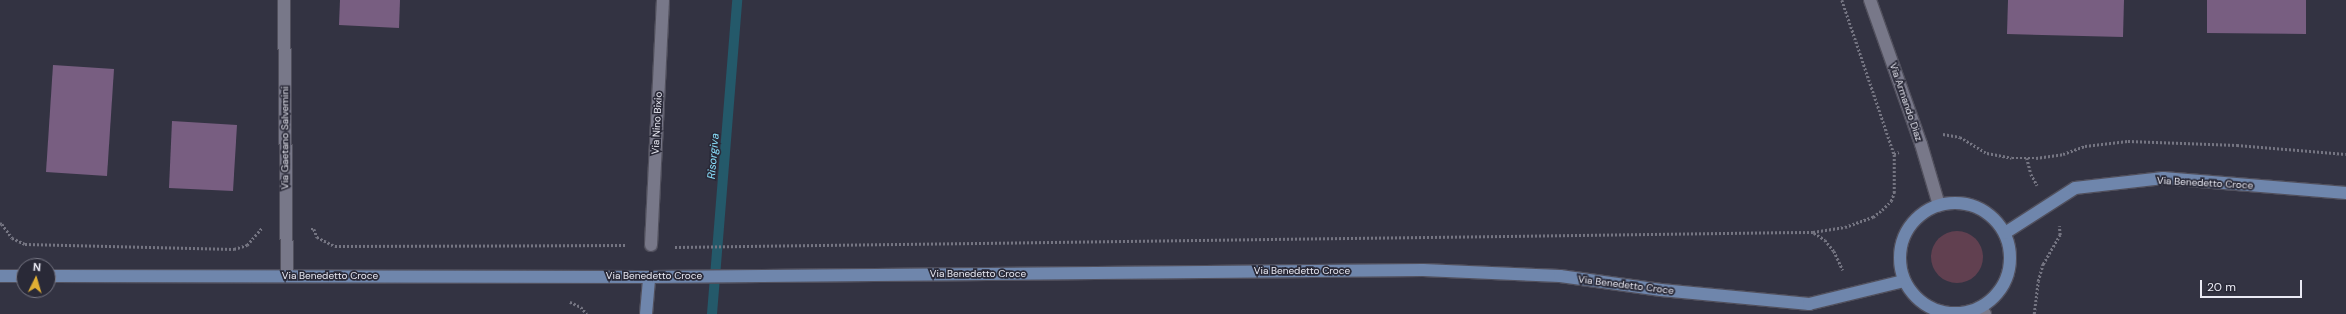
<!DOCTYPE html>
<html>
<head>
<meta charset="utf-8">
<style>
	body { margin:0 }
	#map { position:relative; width:2346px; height:314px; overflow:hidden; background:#333342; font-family:"DM Sans",sans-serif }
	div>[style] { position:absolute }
	.green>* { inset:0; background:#614050 }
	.round { border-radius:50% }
	.stream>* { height:10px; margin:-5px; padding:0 5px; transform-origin:5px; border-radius:5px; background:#24596a }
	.building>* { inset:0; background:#785e81 }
	.path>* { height:2.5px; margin-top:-1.25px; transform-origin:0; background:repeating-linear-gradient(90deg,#757582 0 2px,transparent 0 4px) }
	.roads { filter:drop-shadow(1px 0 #51505d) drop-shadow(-1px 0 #51505d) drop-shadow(0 1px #51505d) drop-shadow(0 -1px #51505d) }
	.street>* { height:12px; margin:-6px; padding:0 6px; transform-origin:6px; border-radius:6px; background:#787889 }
	.secondary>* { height:12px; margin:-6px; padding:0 6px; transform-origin:6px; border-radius:6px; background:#6f86ac }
	.secondary>.ring { margin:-6px; padding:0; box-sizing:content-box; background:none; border:12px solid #6f86ac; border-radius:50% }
	span { translate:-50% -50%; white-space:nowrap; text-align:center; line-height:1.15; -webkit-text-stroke:3.5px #292937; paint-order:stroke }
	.street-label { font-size:10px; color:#eaeaf4 }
	.water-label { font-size:11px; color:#8ae0fd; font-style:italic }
	.north { position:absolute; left:16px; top:258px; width:40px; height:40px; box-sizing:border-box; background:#292937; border:1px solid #767683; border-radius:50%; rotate:5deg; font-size:11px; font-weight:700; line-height:16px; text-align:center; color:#eaeaf4 }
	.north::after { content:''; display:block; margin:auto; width:14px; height:18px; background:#e1af34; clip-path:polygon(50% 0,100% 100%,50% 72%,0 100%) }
	.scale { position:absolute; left:2200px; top:280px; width:102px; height:18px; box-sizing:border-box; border:2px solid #eaeaf4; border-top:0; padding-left:5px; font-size:12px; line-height:14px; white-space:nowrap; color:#eaeaf4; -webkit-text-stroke:3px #292937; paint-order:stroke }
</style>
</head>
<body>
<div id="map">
	<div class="green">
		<div class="round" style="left:1931px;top:231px;width:52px;height:52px"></div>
	</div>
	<div class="stream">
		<div style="left:712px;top:314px;width:315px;rotate:-85.4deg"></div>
	</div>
	<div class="building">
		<div style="clip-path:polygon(340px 0,400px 0,399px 28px,339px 25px)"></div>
		<div style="clip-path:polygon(2008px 0,2124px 0,2123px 37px,2007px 34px)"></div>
		<div style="clip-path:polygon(2207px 0,2306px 0,2306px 34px,2207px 33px)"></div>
		<div style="clip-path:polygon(53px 65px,114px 69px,107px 176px,46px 172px)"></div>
		<div style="clip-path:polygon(172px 121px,237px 125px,233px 191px,169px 188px)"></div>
	</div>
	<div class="path">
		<div style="left:1842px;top:0;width:163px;rotate:71.3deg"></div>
		<div style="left:1943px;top:134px;width:17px;rotate:10deg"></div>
		<div style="left:1960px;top:137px;width:31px;rotate:31deg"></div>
		<div style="left:1987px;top:153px;width:25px;rotate:11deg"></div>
		<div style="left:2012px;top:158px;width:24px"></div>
		<div style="left:2036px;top:158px;width:27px;rotate:-8deg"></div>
		<div style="left:2063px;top:154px;width:23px;rotate:-20deg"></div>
		<div style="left:2085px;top:146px;width:43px;rotate:-6.6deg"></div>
		<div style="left:2128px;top:141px;width:109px;rotate:2.1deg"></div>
		<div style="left:2237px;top:145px;width:109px;rotate:4.7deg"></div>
		<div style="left:2027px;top:158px;width:16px;rotate:76deg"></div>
		<div style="left:2031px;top:174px;width:13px;rotate:61deg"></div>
		<div style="left:0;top:223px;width:2px;rotate:27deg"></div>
		<div style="left:2px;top:224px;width:17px;rotate:54deg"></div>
		<div style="left:12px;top:238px;width:14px;rotate:25deg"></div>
		<div style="left:25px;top:244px;width:209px;rotate:1.4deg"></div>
		<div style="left:234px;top:249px;width:14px;rotate:-17deg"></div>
		<div style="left:247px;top:245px;width:23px;rotate:-49deg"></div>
		<div style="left:311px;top:229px;width:3px"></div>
		<div style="left:314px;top:229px;width:9px;rotate:69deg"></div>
		<div style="left:317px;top:237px;width:20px;rotate:27deg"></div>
		<div style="left:335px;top:246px;width:291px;rotate:-0.2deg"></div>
		<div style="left:1814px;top:233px;width:13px;rotate:32deg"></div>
		<div style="left:1825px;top:240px;width:14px;rotate:51deg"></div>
		<div style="left:1834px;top:251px;width:21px;rotate:65deg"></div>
		<div style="left:675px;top:247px;width:1138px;rotate:-0.76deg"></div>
		<div style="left:1813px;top:232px;width:32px;rotate:-9deg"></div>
		<div style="left:1845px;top:227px;width:30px;rotate:-20deg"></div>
		<div style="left:1873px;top:217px;width:11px;rotate:-38deg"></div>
		<div style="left:1882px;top:210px;width:13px;rotate:-45deg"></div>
		<div style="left:1891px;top:201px;width:9px;rotate:-69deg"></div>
		<div style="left:1894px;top:193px;width:39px;rotate:-90deg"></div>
		<div style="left:1894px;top:154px;width:5px;rotate:-22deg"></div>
		<div style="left:570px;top:302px;width:12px;rotate:24deg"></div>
		<div style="left:581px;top:307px;width:9px;rotate:49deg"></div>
		<div style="left:2034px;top:314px;width:33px;rotate:-83deg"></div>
		<div style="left:2038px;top:281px;width:18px;rotate:-74deg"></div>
		<div style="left:2043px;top:264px;width:34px;rotate:-60deg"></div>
		<div style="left:2060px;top:235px;width:9px;rotate:-96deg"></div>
	</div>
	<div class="roads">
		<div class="street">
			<div style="left:284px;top:0;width:276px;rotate:89.4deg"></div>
			<div style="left:1870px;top:0;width:153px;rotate:70.5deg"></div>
			<div style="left:1921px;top:144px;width:64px;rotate:73.6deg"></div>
			<div style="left:651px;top:245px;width:245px;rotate:-87.2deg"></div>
			<div style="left:1980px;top:308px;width:8px;rotate:50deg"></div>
		</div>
		<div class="secondary">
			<div class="ring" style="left:1900px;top:203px;width:98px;height:98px"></div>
			<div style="left:2005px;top:233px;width:83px;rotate:-32.7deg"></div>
			<div style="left:2075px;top:188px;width:89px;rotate:-6.5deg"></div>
			<div style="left:2163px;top:178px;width:184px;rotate:4.7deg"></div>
			<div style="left:0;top:276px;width:24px"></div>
			<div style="left:48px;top:276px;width:601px;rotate:0.1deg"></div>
			<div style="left:649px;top:277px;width:774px;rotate:-0.52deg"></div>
			<div style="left:1423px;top:270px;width:137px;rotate:2.5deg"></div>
			<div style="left:1560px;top:276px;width:102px;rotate:7.9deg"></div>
			<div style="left:1661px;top:290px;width:149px;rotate:5.4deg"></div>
			<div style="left:1809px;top:304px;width:98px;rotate:-13.6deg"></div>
			<div style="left:646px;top:314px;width:37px;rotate:-85deg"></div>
		</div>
	</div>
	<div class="street-label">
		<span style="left:1906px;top:102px;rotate:71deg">Via Armando Diaz</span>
		<span style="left:657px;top:123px;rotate:-87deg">Via Nino Bixio</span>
		<span style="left:285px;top:138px;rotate:-90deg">Via Gaetano Salvemini</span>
		<span style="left:2205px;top:183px;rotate:3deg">Via Benedetto Croce</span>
		<span style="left:1302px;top:271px">Via Benedetto Croce</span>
		<span style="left:978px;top:274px">Via Benedetto Croce</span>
		<span style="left:330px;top:276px">Via Benedetto Croce</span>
		<span style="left:654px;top:276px">Via Benedetto Croce</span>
		<span style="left:1626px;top:285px;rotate:7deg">Via Benedetto Croce</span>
	</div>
	<div class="water-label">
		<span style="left:713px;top:156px;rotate:-85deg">Risorgiva</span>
	</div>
	<div class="north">N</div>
	<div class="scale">20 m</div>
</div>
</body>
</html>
